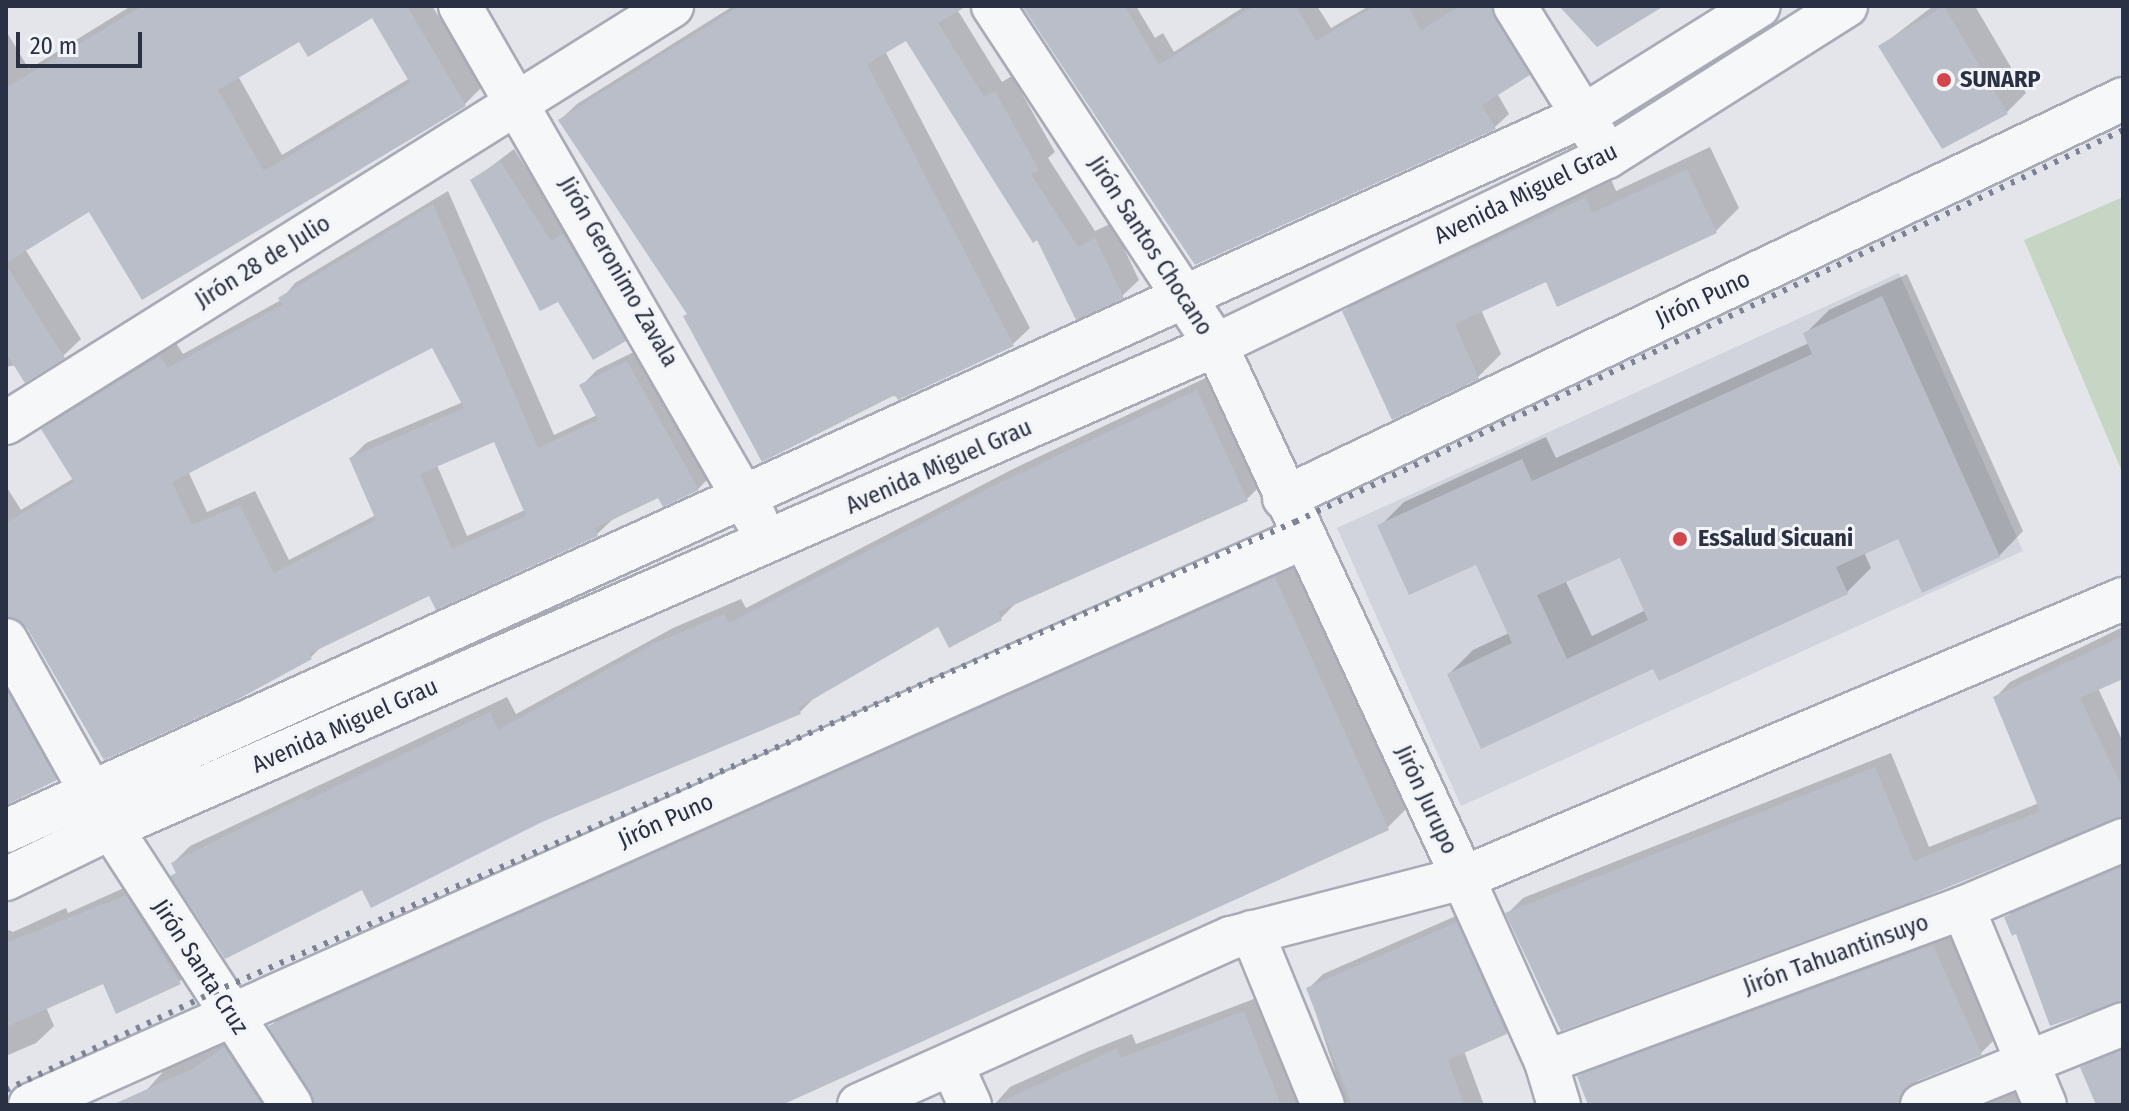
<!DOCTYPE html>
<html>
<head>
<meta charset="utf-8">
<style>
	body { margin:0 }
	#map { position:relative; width:2129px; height:1111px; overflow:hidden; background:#e3e5eb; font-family:"Fira Sans Condensed",sans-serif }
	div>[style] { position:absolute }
	.built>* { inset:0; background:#d1d4dd }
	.green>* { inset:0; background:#c6d5c4 }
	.shadow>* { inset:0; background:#0003 }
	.building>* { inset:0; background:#babec9 }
	.roads { filter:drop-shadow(2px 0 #a8abb6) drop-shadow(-2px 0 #a8abb6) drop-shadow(0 2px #a8abb6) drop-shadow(0 -2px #a8abb6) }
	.minor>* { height:42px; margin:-21px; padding:0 21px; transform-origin:21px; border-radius:21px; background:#f6f7f9 }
	.rail>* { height:6px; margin-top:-3px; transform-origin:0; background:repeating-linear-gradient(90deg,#7c8395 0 4px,transparent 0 12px) }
	.dots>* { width:22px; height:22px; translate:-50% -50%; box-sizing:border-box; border:4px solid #f3f4f8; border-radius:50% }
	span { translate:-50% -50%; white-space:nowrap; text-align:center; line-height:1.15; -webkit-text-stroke:6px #f3f4f8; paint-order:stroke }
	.poi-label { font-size:24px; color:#2a3144; font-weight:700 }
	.left { translate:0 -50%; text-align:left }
	.street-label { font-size:24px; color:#2a3144 }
	.frame { position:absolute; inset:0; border:8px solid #2a3144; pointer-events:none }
	.scale { position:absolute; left:16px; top:32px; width:126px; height:36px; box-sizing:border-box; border:4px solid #2a3144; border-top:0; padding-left:10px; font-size:24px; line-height:28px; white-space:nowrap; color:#2a3144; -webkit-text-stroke:6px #f3f4f8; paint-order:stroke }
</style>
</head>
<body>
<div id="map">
	<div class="built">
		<div style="clip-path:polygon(1899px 273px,2023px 551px,1461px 806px,1337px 528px)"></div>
	</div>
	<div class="green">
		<div style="clip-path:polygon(2123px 197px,2123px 474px,2024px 240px)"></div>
	</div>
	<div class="shadow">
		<div style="clip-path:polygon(evenodd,131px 6px,432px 6px,483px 86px,465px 104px,142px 297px,89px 209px,25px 249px,81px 339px,63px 356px,6px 367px,6px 31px,29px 69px,131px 6px,373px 15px,410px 78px,282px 155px,238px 76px,300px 40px,373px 15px)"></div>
		<div style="clip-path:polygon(733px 6px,955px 6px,1002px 82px,1012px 76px,1055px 152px,1048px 158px,1095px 231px,1112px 223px,1139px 280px,1122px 296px,1037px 237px,907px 39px,885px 51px,1030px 328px,1013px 344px,899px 398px,689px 313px,560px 120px,577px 104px)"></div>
		<div style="clip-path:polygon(1024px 6px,1136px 6px,1155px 38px,1163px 33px,1174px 52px,1245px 6px,1317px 6px,1331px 28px,1369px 6px,1509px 6px,1542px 60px,1497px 93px,1509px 114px,1495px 127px,1196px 263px)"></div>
		<div style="clip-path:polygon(1933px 6px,1975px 6px,2026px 93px,2007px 112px,1881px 46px)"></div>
		<div style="clip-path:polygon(1710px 147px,1739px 208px,1716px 231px,1547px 279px,1481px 310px,1501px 354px,1478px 377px,1393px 417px,1344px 312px,1367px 288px,1609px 175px,1616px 191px)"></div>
		<div style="clip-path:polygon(514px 149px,565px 229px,638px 326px,624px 339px,559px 299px,472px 181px)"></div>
		<div style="clip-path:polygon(evenodd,448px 191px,554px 435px,597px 415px,582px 385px,597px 370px,642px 348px,713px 474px,698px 489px,659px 495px,612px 520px,597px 534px,430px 593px,323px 645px,311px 657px,28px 626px,6px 614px,6px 486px,21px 510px,74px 478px,43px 430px,58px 415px,176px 343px,183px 354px,281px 300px,295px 283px,448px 191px,432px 345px,463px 402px,366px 443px,351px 458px,376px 515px,289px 560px,255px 491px,207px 512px,188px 471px,432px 345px,448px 191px,495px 440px,525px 510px,467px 536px,437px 465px,495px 440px)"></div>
		<div style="clip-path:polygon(evenodd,1907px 274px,2023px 531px,1999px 556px,1899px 536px,1864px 552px,1871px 568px,1847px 592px,1654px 666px,1449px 674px,1473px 650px,1509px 633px,1477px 562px,1380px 526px,1404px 502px,1546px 437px,1556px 458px,1809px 343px,1805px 334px,1829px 310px,1907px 274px,1622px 555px,1646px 610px,1592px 636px,1565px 580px,1622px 555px)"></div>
		<div style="clip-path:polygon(1214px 374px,1264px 482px,1247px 499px,1019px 600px,1001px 618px,950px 646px,939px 624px,816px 696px,800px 712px,363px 888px,173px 876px,177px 872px,173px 863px,190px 846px,507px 697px,516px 714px,673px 628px,741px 599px,746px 608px,1013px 469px)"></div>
		<div style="clip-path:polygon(1299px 554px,1411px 804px,1387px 828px,778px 1105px,117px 1105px,145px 1092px,168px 1066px,220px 1045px,249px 1024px,295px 1095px,314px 1105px,313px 1092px,271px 1026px,294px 1002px)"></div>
		<div style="clip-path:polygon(2123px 627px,2123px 677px,2098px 688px,2123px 742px,2123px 815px,1562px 1028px,1508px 913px,1523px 898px,1891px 753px,1929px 847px,2039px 803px,1995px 698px,2010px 682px)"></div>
		<div style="clip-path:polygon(6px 648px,70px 764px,56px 778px,6px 802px)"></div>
		<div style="clip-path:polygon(2123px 856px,2123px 991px,2017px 931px,2007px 917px,2022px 902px)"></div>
		<div style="clip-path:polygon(144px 879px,197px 965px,179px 982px,104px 981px,46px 1007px,54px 1026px,36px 1043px,6px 1056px,6px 929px,13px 932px,66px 908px,68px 913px)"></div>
		<div style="clip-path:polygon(1472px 909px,1521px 1018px,1506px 1033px,1464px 1051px,1484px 1105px,1346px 1105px,1308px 989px,1323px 974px)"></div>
		<div style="clip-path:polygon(1953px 926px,2001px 1033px,1981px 1053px,1917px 1079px,1919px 1095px,1933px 1105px,1590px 1105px,1579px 1077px,1599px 1057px)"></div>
		<div style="clip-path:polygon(1259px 997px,1321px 1105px,994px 1105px,1010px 1087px,1089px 1051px,1132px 1034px,1136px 1044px)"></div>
		<div style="clip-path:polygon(2123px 1042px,2123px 1105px,2098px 1105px,2082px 1068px,2100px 1050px)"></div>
		<div style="clip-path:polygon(2031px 1076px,2044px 1105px,1960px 1105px)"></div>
	</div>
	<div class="building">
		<div style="clip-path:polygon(evenodd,142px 6px,407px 6px,466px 106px,142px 300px,89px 212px,6px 263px,6px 88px,142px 6px,372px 18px,410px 83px,264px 171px,218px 90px,299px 42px,308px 57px,372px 18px)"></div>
		<div style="clip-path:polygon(740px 6px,967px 6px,938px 23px,984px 97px,995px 91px,1039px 170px,1031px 174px,1078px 247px,1095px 238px,1124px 298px,1076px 320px,1037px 240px,1033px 243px,906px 41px,867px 64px,1014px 346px,898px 400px,895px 395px,762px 462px,683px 316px,687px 314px,558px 120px)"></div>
		<div style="clip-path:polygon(1022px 6px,1125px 6px,1159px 65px,1254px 6px,1296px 6px,1316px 41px,1375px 6px,1408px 6px,1421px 30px,1460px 6px,1491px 6px,1530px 75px,1482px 105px,1496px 129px,1195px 265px)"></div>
		<div style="clip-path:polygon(1559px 6px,1664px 6px,1597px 47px)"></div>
		<div style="clip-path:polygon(1944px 6px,2008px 114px,1942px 149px,1878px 46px)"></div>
		<div style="clip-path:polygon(500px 161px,551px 241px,563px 234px,626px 341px,593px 360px,558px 302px,540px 311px,470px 180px)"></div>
		<div style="clip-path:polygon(1687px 169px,1717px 233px,1557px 307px,1546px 282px,1455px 324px,1479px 379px,1392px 420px,1342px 311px,1586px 197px,1592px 213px)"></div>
		<div style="clip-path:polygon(evenodd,433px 204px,538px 448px,598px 420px,579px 385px,627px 361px,699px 490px,663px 507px,658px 498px,595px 528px,598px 536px,436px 610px,429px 596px,309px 654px,312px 659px,233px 702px,104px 760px,27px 628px,6px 616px,6px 523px,74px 482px,41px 429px,160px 356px,168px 368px,282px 305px,278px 298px,433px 204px,432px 348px,464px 408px,349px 458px,376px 520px,274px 573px,240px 505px,192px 525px,172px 482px,432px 348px,433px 204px,494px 442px,526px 516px,452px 549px,420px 474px,494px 442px)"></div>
		<div style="clip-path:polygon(6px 265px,65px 358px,25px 383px,6px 353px)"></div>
		<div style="clip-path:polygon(evenodd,1882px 296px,2000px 557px,1922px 593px,1898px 539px,1836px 567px,1848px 594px,1659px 681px,1653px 669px,1481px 749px,1447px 674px,1512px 643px,1476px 565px,1409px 595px,1377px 525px,1522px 459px,1532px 481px,1812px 354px,1803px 333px,1882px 296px,1620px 558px,1648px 620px,1567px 659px,1537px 595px,1620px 558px)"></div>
		<div style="clip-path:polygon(1197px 390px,1248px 501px,998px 612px,1002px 620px,949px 648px,938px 627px,798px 708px,801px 714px,542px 822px,371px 908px,362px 890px,225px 959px,170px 876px,176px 873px,171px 863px,304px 797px,306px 801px,490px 712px,498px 730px,653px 644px,724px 614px,729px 623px,993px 486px)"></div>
		<div style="clip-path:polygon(1275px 577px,1389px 830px,782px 1105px,315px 1105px,268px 1026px)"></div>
		<div style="clip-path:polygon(2123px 636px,2123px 679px,2080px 698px,2123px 789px,2123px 816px,1914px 901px,1561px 1031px,1505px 913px,1875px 767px,1914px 861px,2040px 811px,1993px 697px)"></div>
		<div style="clip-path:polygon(6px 689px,57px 780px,6px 805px)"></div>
		<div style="clip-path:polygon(2123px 866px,2123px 1001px,2050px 1026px,2016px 934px,2012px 936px,2004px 917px)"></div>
		<div style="clip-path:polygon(126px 895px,181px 984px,116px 1014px,103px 984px,6px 1027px,6px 943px)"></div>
		<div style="clip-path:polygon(1457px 922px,1507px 1034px,1448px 1060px,1464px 1105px,1352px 1105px,1306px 988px)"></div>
		<div style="clip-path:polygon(1933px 945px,1982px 1055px,1912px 1083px,1903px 1091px,1899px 1105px,1588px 1105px,1577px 1076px)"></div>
		<div style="clip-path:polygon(1244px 1011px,1281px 1105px,994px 1105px,1117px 1048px,1121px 1058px)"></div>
		<div style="clip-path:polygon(224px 1047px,262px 1105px,112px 1105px,194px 1068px)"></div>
		<div style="clip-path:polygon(2123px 1050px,2123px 1105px,2096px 1105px,2080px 1067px)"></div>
	</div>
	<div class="roads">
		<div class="minor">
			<div style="left:460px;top:6px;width:592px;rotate:60.02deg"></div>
			<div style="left:993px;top:6px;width:406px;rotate:56.7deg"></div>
			<div style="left:1216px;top:345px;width:587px;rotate:65.14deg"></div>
			<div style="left:1463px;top:878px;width:202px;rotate:65.7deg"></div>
			<div style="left:1546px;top:1062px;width:45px;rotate:73.2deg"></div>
			<div style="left:1515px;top:6px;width:155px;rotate:58.2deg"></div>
			<div style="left:6px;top:423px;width:786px;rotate:-32.05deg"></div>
			<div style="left:1284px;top:498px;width:929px;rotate:-25.43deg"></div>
			<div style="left:6px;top:640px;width:215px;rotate:60.8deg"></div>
			<div style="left:111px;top:828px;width:330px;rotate:57deg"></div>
			<div style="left:6px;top:831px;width:1734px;rotate:-24.39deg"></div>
			<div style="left:1585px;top:115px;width:205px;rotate:-32.1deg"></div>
			<div style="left:6px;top:879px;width:117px;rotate:-25.9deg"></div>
			<div style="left:111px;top:828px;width:1206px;rotate:-23.61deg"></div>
			<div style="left:1216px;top:345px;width:434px;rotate:-25.7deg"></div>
			<div style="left:1607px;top:157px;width:283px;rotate:-32.3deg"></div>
			<div style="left:1963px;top:908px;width:213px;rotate:67.4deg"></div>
			<div style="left:1252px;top:932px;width:187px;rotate:67.7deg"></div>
			<div style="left:1546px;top:1062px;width:445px;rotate:-20.3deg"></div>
			<div style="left:1963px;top:908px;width:174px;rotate:-23deg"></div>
			<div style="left:952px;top:1065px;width:44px;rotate:65.8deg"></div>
			<div style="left:30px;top:1105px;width:1394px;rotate:-24.01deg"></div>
			<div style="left:859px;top:1105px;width:408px;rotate:-24.2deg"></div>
			<div style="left:1231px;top:938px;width:240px;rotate:-14.5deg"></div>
			<div style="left:1463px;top:878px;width:717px;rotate:-22.92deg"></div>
			<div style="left:1922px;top:1105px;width:217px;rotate:-21.9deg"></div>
		</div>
	</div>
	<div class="rail">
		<div style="left:6px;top:1090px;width:230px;rotate:-25.2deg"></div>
		<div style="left:214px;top:992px;width:1179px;rotate:-23.5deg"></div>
		<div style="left:1295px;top:522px;width:916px;rotate:-25.33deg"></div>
	</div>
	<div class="dots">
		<div style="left:1944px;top:80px;background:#d2464c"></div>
		<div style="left:1680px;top:539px;background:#d2464c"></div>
	</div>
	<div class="poi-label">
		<span class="left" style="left:1960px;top:80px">SUNARP</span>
		<span class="left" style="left:1698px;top:539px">EsSalud Sicuani</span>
	</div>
	<div class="street-label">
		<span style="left:1526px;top:194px;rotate:-26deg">Avenida Miguel Grau</span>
		<span style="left:1150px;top:246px;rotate:57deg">Jirón Santos Chocano</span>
		<span style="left:263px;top:262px;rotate:-32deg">Jirón 28 de Julio</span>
		<span style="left:618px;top:272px;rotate:60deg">Jirón Geronimo Zavala</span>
		<span style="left:1703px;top:299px;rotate:-25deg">Jirón Puno</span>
		<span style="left:939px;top:467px;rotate:-24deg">Avenida Miguel Grau</span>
		<span style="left:345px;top:726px;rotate:-24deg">Avenida Miguel Grau</span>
		<span style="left:1426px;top:800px;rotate:65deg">Jirón Jurupo</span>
		<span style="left:666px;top:821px;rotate:-24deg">Jirón Puno</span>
		<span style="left:1836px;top:955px;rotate:-20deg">Jirón Tahuantinsuyo</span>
		<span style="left:200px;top:967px;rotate:57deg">Jirón Santa Cruz</span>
	</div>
	<div class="frame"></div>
	<div class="scale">20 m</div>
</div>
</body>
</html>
